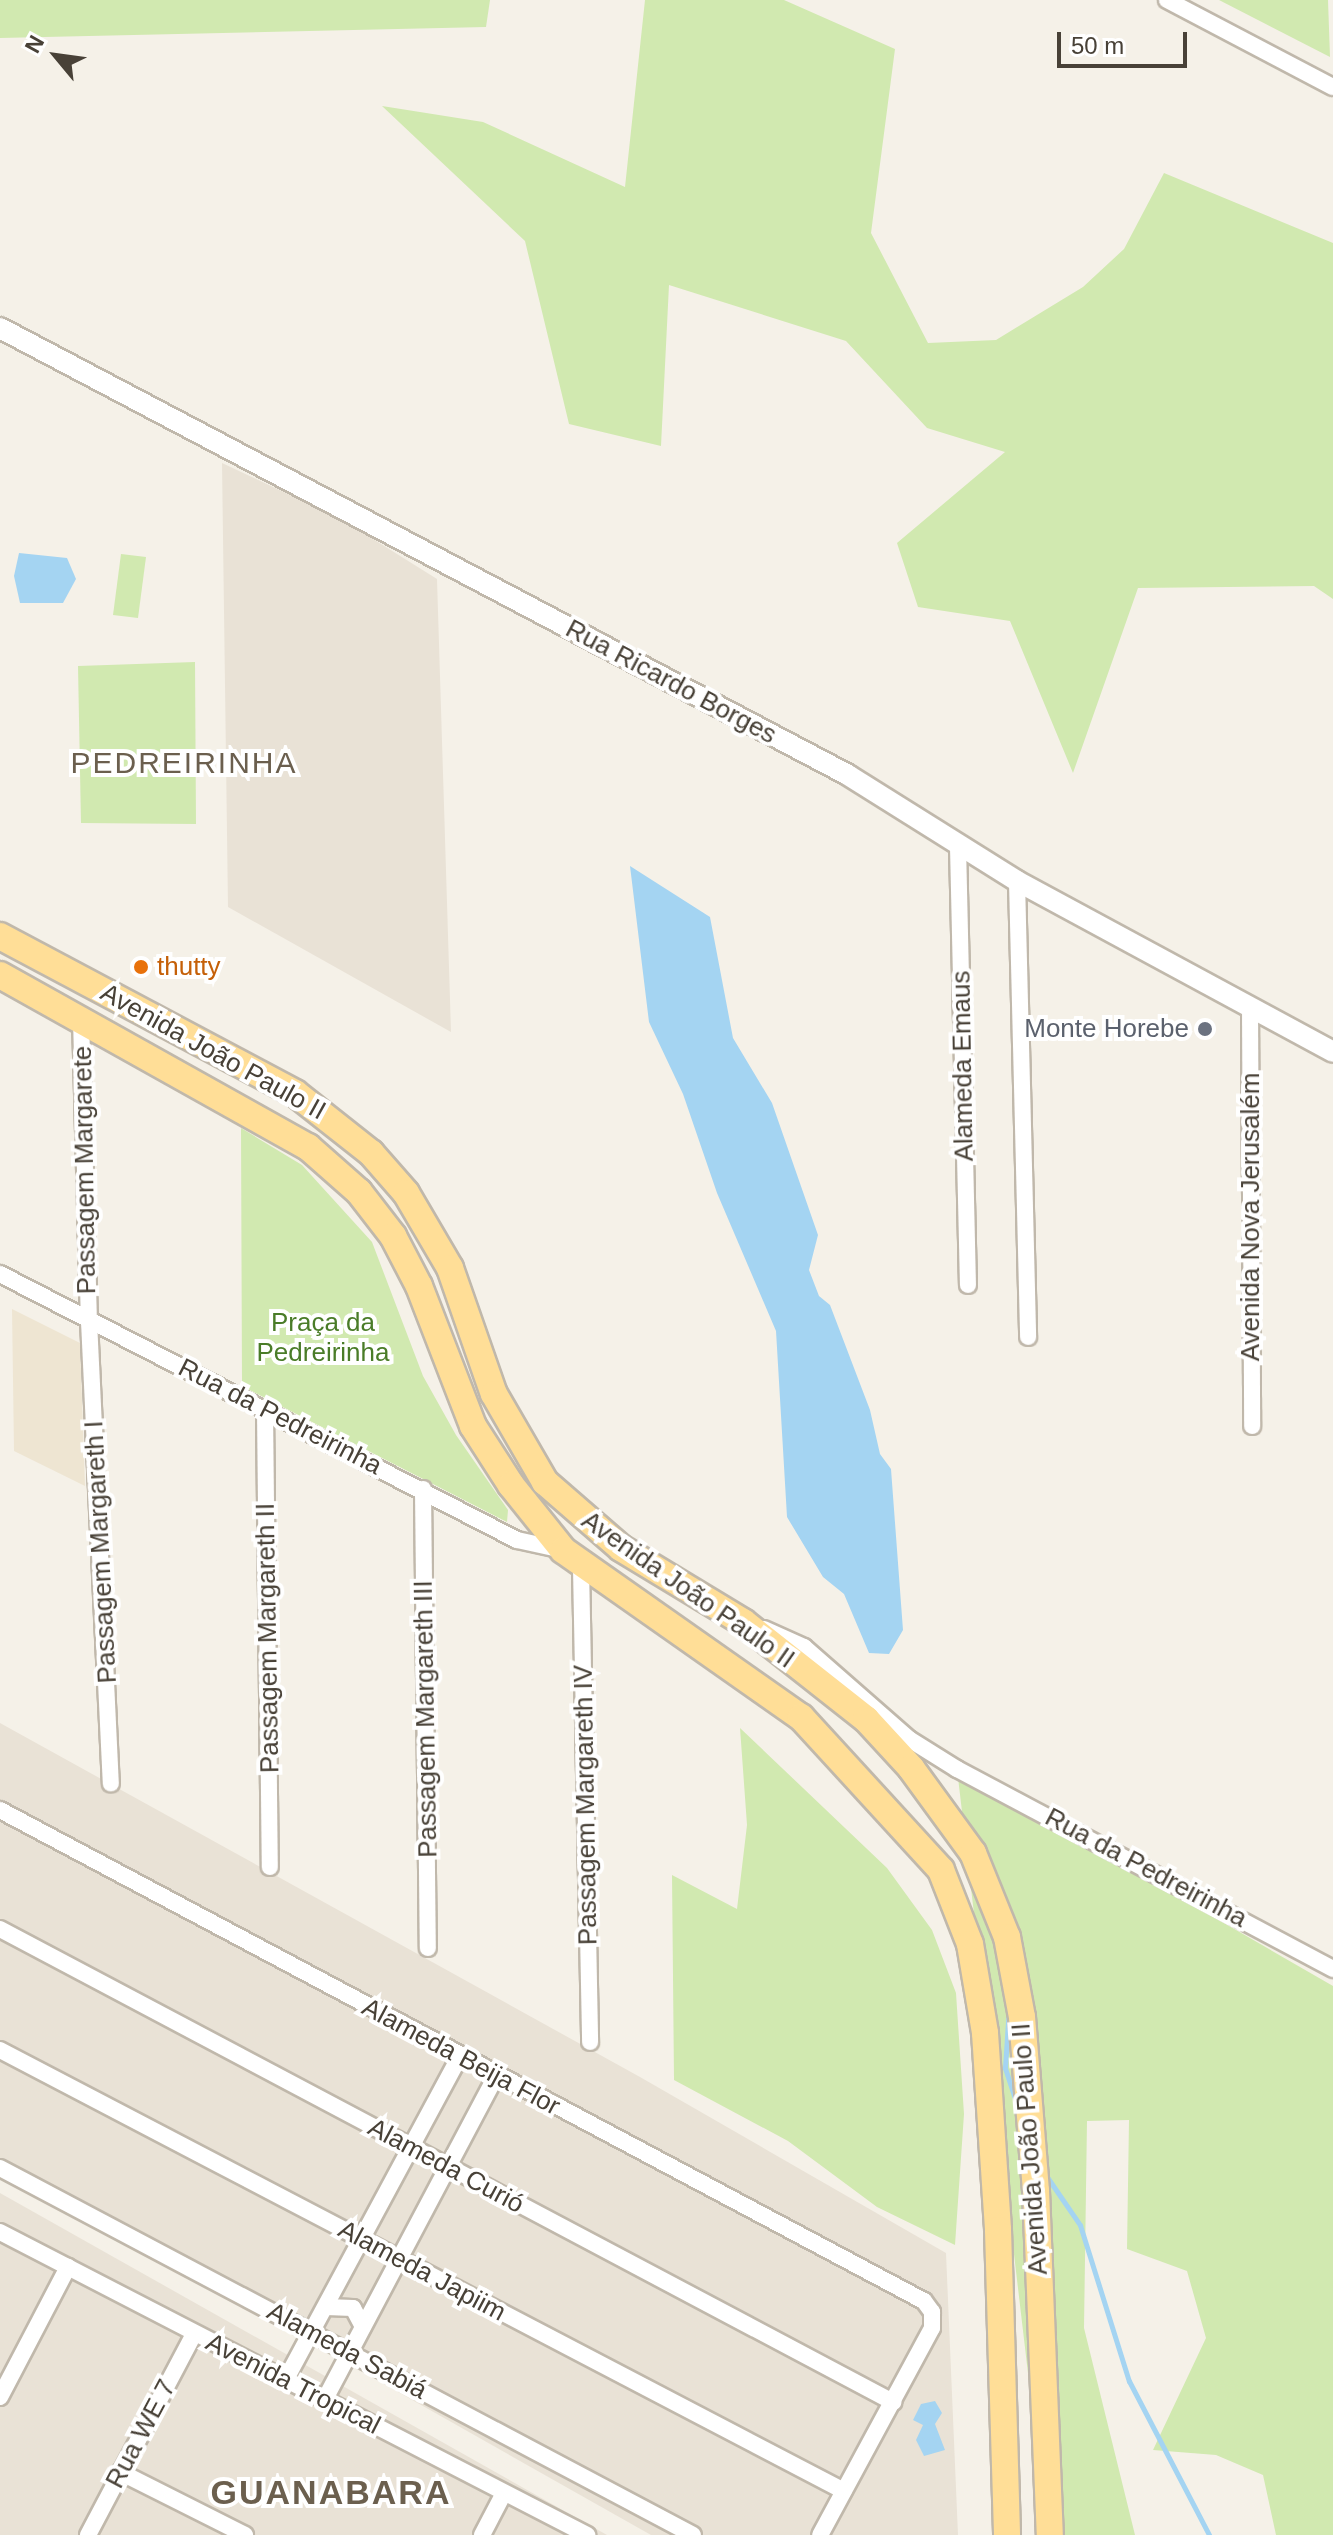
<!DOCTYPE html>
<html>
<head>
<meta charset="utf-8">
<style>
	body { margin:0 }
	#map { position:relative; width:1333px; height:2535px; overflow:hidden; background:#f5f1e8; font-family:Helvetica,sans-serif }
	div>[style] { position:absolute }
	.residential>* { inset:0; background:#e9e2d6 }
	.education>* { inset:0; background:#eee5d2 }
	.green>* { inset:0; background:#d1e9b0 }
	.water>* { inset:0; background:#a4d4f2 }
	.stream>* { height:5px; margin:-2.5px; padding:0 2.5px; transform-origin:2.5px; border-radius:2.5px; background:#a4d4f2 }
	.roads { filter:drop-shadow(2px 0 #c0b8ab) drop-shadow(-2px 0 #c0b8ab) drop-shadow(0 2px #c0b8ab) drop-shadow(0 -2px #c0b8ab) }
	.minor>* { height:16px; margin:-8px; padding:0 8px; transform-origin:8px; border-radius:8px; background:#fff }
	.tertiary>* { height:20px; margin:-10px; padding:0 10px; transform-origin:10px; border-radius:10px; background:#fff }
	.primary>* { height:26px; margin:-13px; padding:0 13px; transform-origin:13px; border-radius:13px; background:#ffde97 }
	.dots>* { width:22px; height:22px; translate:-50% -50%; box-sizing:border-box; border:4px solid #fff; border-radius:50% }
	span { translate:-50% -50%; white-space:nowrap; text-align:center; line-height:1.15; -webkit-text-stroke:8px #fff; paint-order:stroke }
	.street-label { font-size:26px; color:#484137 }
	.food-label { font-size:26px; color:#c56008 }
	.left { translate:0 -50%; text-align:left }
	.worship-label { font-size:26px; color:#5b616d }
	.right { translate:-100% -50%; text-align:right }
	.park-label { font-size:26px; color:#4a7c28 }
	.quarter-label { font-size:30px; color:#6b5f4e; letter-spacing:2px }
	.district-label { font-size:34px; color:#6b5f4e; font-weight:700; letter-spacing:2px }
	.north { position:absolute; left:16px; top:16px; width:80px; height:80px; -webkit-text-stroke:6px #fff; paint-order:stroke; rotate:299deg; font-size:22px; font-weight:700; line-height:32px; text-align:center; color:#484137 }
	.north::after { content:''; display:block; margin:auto; width:28px; height:36px; background:#484137; clip-path:polygon(50% 0,100% 100%,50% 72%,0 100%) }
	.scale { position:absolute; left:1057px; top:32px; width:130px; height:36px; box-sizing:border-box; border:4px solid #484137; border-top:0; padding-left:10px; font-size:24px; line-height:28px; white-space:nowrap; color:#484137; -webkit-text-stroke:6px #fff; paint-order:stroke }
</style>
</head>
<body>
<div id="map">
	<div class="residential">
		<div style="clip-path:polygon(222px 463px,341px 519px,437px 579px,451px 1032px,228px 907px)"></div>
		<div style="clip-path:polygon(0 1723px,640px 2077px,946px 2253px,958px 2535px,651px 2535px,0 2167px)"></div>
		<div style="clip-path:polygon(0 2193px,607px 2535px,0 2535px)"></div>
	</div>
	<div class="education">
		<div style="clip-path:polygon(12px 1309px,80px 1343px,85px 1486px,14px 1451px)"></div>
	</div>
	<div class="green">
		<div style="clip-path:polygon(0 0,490px 0,486px 27px,0 38px)"></div>
		<div style="clip-path:polygon(645px 0,784px 0,895px 49px,871px 233px,928px 343px,996px 340px,1083px 287px,1124px 249px,1164px 173px,1333px 243px,1333px 599px,1314px 586px,1138px 588px,1073px 773px,1010px 621px,918px 607px,897px 543px,1005px 452px,927px 428px,846px 341px,669px 285px,661px 446px,569px 424px,525px 241px,382px 106px,483px 122px,625px 187px)"></div>
		<div style="clip-path:polygon(1219px 0,1328px 0,1330px 57px)"></div>
		<div style="clip-path:polygon(121px 554px,146px 557px,138px 618px,113px 615px)"></div>
		<div style="clip-path:polygon(195px 662px,196px 824px,81px 823px,78px 666px)"></div>
		<div style="clip-path:polygon(241px 1128px,302px 1165px,372px 1242px,423px 1376px,456px 1435px,508px 1510px,507px 1522px,242px 1386px)"></div>
		<div style="clip-path:polygon(740px 1728px,887px 1868px,932px 1930px,956px 1993px,964px 2114px,955px 2245px,877px 2207px,788px 2141px,674px 2080px,672px 1875px,737px 1909px,747px 1825px)"></div>
		<div style="clip-path:polygon(957px 1769px,1333px 1986px,1333px 2535px,1276px 2535px,1263px 2475px,1216px 2455px,1153px 2450px,1206px 2338px,1187px 2271px,1127px 2249px,1129px 2120px,1087px 2121px,1084px 2328px,1135px 2535px,1047px 2535px)"></div>
	</div>
	<div class="water">
		<div style="clip-path:polygon(19px 553px,67px 558px,76px 579px,63px 603px,20px 603px,14px 576px)"></div>
		<div style="clip-path:polygon(630px 866px,710px 917px,733px 1038px,772px 1103px,818px 1235px,809px 1270px,819px 1296px,830px 1305px,870px 1410px,880px 1454px,891px 1469px,903px 1630px,889px 1654px,869px 1653px,844px 1594px,823px 1577px,787px 1517px,776px 1331px,717px 1193px,683px 1094px,649px 1022px)"></div>
		<div style="clip-path:polygon(935px 2401px,942px 2413px,935px 2424px,945px 2450px,924px 2456px,916px 2440px,923px 2425px,913px 2420px,921px 2404px)"></div>
	</div>
	<div class="stream">
		<div style="left:1009px;top:2006px;width:62px;rotate:93.7deg"></div>
		<div style="left:1005px;top:2068px;width:40px;rotate:72deg"></div>
		<div style="left:1045px;top:2174px;width:62px;rotate:55.5deg"></div>
		<div style="left:1080px;top:2225px;width:164px;rotate:72.6deg"></div>
		<div style="left:1129px;top:2381px;width:174px;rotate:62.5deg"></div>
	</div>
	<div class="roads">
		<div class="minor">
			<div style="left:1167px;top:0;width:187px;rotate:27.7deg"></div>
			<div style="left:958px;top:846px;width:439px;rotate:88.7deg"></div>
			<div style="left:1017px;top:881px;width:456px;rotate:88.6deg"></div>
			<div style="left:1250px;top:1007px;width:419px;rotate:89.7deg"></div>
			<div style="left:81px;top:1018px;width:303px;rotate:88.5deg"></div>
			<div style="left:89px;top:1321px;width:463px;rotate:87.3deg"></div>
			<div style="left:0;top:1274px;width:581px;rotate:27.23deg"></div>
			<div style="left:517px;top:1540px;width:47px;rotate:12.3deg"></div>
			<div style="left:265px;top:1409px;width:458px;rotate:89.4deg"></div>
			<div style="left:423px;top:1489px;width:459px;rotate:89.4deg"></div>
			<div style="left:581px;top:1567px;width:475px;rotate:88.9deg"></div>
			<div style="left:764px;top:1629px;width:44px;rotate:24.2deg"></div>
			<div style="left:804px;top:1647px;width:140px;rotate:41.2deg"></div>
			<div style="left:909px;top:1739px;width:57px;rotate:32deg"></div>
			<div style="left:957px;top:1769px;width:426px;rotate:28deg"></div>
			<div style="left:0;top:1810px;width:1046px;rotate:27.99deg"></div>
			<div style="left:924px;top:2301px;width:14px;rotate:54deg"></div>
			<div style="left:932px;top:2312px;width:16px;rotate:90deg"></div>
			<div style="left:932px;top:2328px;width:235px;rotate:118.4deg"></div>
			<div style="left:0;top:1929px;width:1011px;rotate:27.91deg"></div>
			<div style="left:0;top:2050px;width:952px;rotate:27.59deg"></div>
			<div style="left:0;top:2168px;width:784px;rotate:27.9deg"></div>
			<div style="left:0;top:2232px;width:661px;rotate:27.3deg"></div>
			<div style="left:326px;top:2307px;width:27px;rotate:2deg"></div>
			<div style="left:353px;top:2308px;width:21px;rotate:62deg"></div>
			<div style="left:286px;top:2379px;width:367px;rotate:-61.7deg"></div>
			<div style="left:0;top:2397px;width:147px;rotate:-62.4deg"></div>
			<div style="left:325px;top:2399px;width:365px;rotate:-62.1deg"></div>
			<div style="left:120px;top:2472px;width:140px;rotate:26.7deg"></div>
			<div style="left:88px;top:2535px;width:227px;rotate:-62.2deg"></div>
			<div style="left:482px;top:2535px;width:47px;rotate:-62.4deg"></div>
		</div>
		<div class="tertiary">
			<div style="left:0;top:328px;width:959px;rotate:27.79deg"></div>
			<div style="left:848px;top:775px;width:199px;rotate:32.1deg"></div>
			<div style="left:1017px;top:881px;width:359px;rotate:28.4deg"></div>
		</div>
		<div class="primary">
			<div style="left:0;top:936px;width:334px;rotate:28deg"></div>
			<div style="left:295px;top:1093px;width:97px;rotate:38.3deg"></div>
			<div style="left:371px;top:1153px;width:53px;rotate:48.8deg"></div>
			<div style="left:406px;top:1193px;width:87px;rotate:59.6deg"></div>
			<div style="left:450px;top:1268px;width:133px;rotate:70.8deg"></div>
			<div style="left:494px;top:1394px;width:102px;rotate:59.9deg"></div>
			<div style="left:545px;top:1482px;width:101px;rotate:41deg"></div>
			<div style="left:621px;top:1548px;width:143px;rotate:31.2deg"></div>
			<div style="left:743px;top:1622px;width:157px;rotate:38.3deg"></div>
			<div style="left:866px;top:1719px;width:67px;rotate:47.4deg"></div>
			<div style="left:911px;top:1768px;width:105px;rotate:53.9deg"></div>
			<div style="left:973px;top:1853px;width:91px;rotate:68deg"></div>
			<div style="left:1007px;top:1937px;width:81px;rotate:79.4deg"></div>
			<div style="left:1022px;top:2017px;width:175px;rotate:85.4deg"></div>
			<div style="left:1036px;top:2191px;width:344px;rotate:87.7deg"></div>
			<div style="left:0;top:975px;width:353px;rotate:29.2deg"></div>
			<div style="left:308px;top:1147px;width:68px;rotate:41.4deg"></div>
			<div style="left:359px;top:1192px;width:56px;rotate:52.3deg"></div>
			<div style="left:393px;top:1236px;width:56px;rotate:62.5deg"></div>
			<div style="left:419px;top:1286px;width:150px;rotate:68.9deg"></div>
			<div style="left:473px;top:1426px;width:70px;rotate:57.2deg"></div>
			<div style="left:511px;top:1485px;width:83px;rotate:51.3deg"></div>
			<div style="left:563px;top:1550px;width:291px;rotate:35.1deg"></div>
			<div style="left:801px;top:1717px;width:207px;rotate:47.5deg"></div>
			<div style="left:941px;top:1870px;width:79px;rotate:68.6deg"></div>
			<div style="left:970px;top:1944px;width:90px;rotate:80.4deg"></div>
			<div style="left:985px;top:2033px;width:197px;rotate:86.2deg"></div>
			<div style="left:998px;top:2230px;width:305px;rotate:88.3deg"></div>
		</div>
	</div>
	<div class="dots">
		<div style="left:141px;top:967px;background:#e8710a"></div>
		<div style="left:1205px;top:1029px;background:#6b7280"></div>
	</div>
	<div class="street-label">
		<span style="left:671px;top:682px;rotate:28deg">Rua Ricardo Borges</span>
		<span style="left:213px;top:1052px;rotate:29deg">Avenida João Paulo II</span>
		<span style="left:963px;top:1066px;rotate:-91deg">Alameda Emaus</span>
		<span style="left:85px;top:1170px;rotate:-91deg">Passagem Margarete</span>
		<span style="left:1251px;top:1217px;rotate:-90deg">Avenida Nova Jerusalém</span>
		<span style="left:280px;top:1417px;rotate:27deg">Rua da Pedreirinha</span>
		<span style="left:101px;top:1552px;rotate:-93deg">Passagem Margareth I</span>
		<span style="left:688px;top:1590px;rotate:35deg">Avenida João Paulo II</span>
		<span style="left:268px;top:1638px;rotate:-91deg">Passagem Margareth II</span>
		<span style="left:426px;top:1719px;rotate:-91deg">Passagem Margareth III</span>
		<span style="left:586px;top:1805px;rotate:-91deg">Passagem Margareth IV</span>
		<span style="left:1146px;top:1868px;rotate:28deg">Rua da Pedreirinha</span>
		<span style="left:461px;top:2057px;rotate:28deg">Alameda Beija Flor</span>
		<span style="left:1030px;top:2149px;rotate:-94deg">Avenida João Paulo II</span>
		<span style="left:446px;top:2166px;rotate:28deg">Alameda Curió</span>
		<span style="left:422px;top:2271px;rotate:28deg">Alameda Japiim</span>
		<span style="left:347px;top:2351px;rotate:28deg">Alameda Sabiá</span>
		<span style="left:293px;top:2384px;rotate:27deg">Avenida Tropical</span>
		<span style="left:141px;top:2434px;rotate:-62deg">Rua WE 7</span>
	</div>
	<div class="food-label">
		<span class="left" style="left:157px;top:967px">thutty</span>
	</div>
	<div class="worship-label">
		<span class="right" style="left:1189px;top:1029px">Monte Horebe</span>
	</div>
	<div class="park-label">
		<span style="left:323px;top:1338px">Praça da<br>Pedreirinha</span>
	</div>
	<div class="quarter-label">
		<span style="left:184px;top:763px">PEDREIRINHA</span>
	</div>
	<div class="district-label">
		<span style="left:331px;top:2493px">GUANABARA</span>
	</div>
	<div class="north">N</div>
	<div class="scale">50 m</div>
</div>
</body>
</html>
